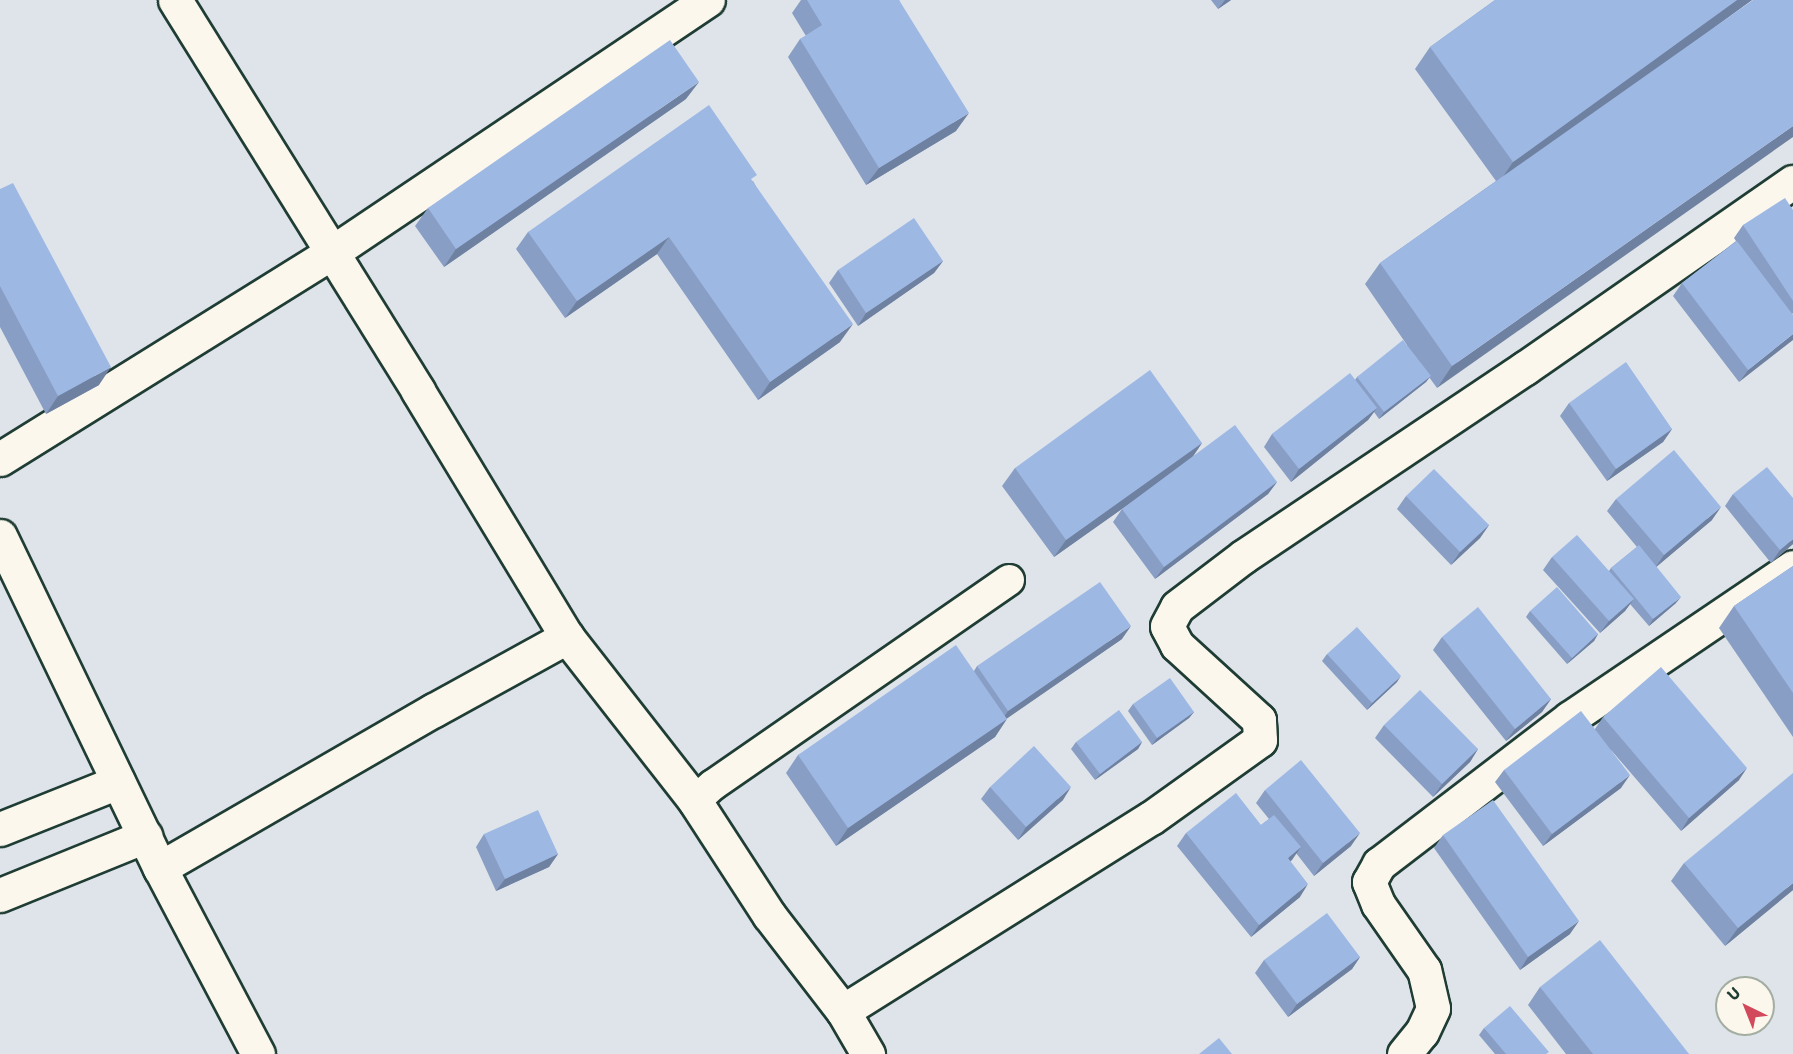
<!DOCTYPE html>
<html>
<head>
<meta charset="utf-8">
<style>
	body { margin:0 }
	#map { position:relative; width:1793px; height:1054px; overflow:hidden; background:#dfe4ea; font-family:"Shantell Sans",sans-serif }
	div>[style] { position:absolute }
	.roads { filter:drop-shadow(2px 0 #1f3d34) drop-shadow(-2px 0 #1f3d34) drop-shadow(0 2px #1f3d34) drop-shadow(0 -2px #1f3d34) }
	.lane>* { height:30px; margin:-15px; padding:0 15px; transform-origin:15px; border-radius:15px; background:#fbf7ec }
	.street>* { height:33px; margin:-16.5px; padding:0 16.5px; transform-origin:16.5px; border-radius:16.5px; background:#fbf7ec }
	.wall>* { inset:0; background:#889ec4 }
	.shaded-wall>* { inset:0; background:#6f81a0 }
	.building>* { inset:0; background:#9eb8e4 }
	span { translate:-50% -50%; white-space:nowrap; text-align:center; line-height:1.15; -webkit-text-stroke:6px #fbf7ec; paint-order:stroke }
	.north { position:absolute; left:1715px; top:976px; width:60px; height:60px; box-sizing:border-box; background:#fbf7ec; border:2px solid #a3ada2; border-radius:50%; rotate:317deg; font-size:16px; font-weight:700; line-height:24px; text-align:center; color:#1f3d34 }
	.north::after { content:''; display:block; margin:auto; width:21px; height:27px; background:#d1495b; clip-path:polygon(50% 0,100% 100%,50% 72%,0 100%) }
</style>
</head>
<body>
<div id="map">
	<div class="roads">
		<div class="lane">
			<div style="left:695px;top:801px;width:24px;rotate:-42deg"></div>
			<div style="left:713px;top:785px;width:360px;rotate:-34.7deg"></div>
		</div>
		<div class="street">
			<div style="left:175px;top:0;width:460px;rotate:58.1deg"></div>
			<div style="left:418px;top:391px;width:288px;rotate:58.8deg"></div>
			<div style="left:567px;top:637px;width:208px;rotate:52deg"></div>
			<div style="left:695px;top:801px;width:136px;rotate:57deg"></div>
			<div style="left:769px;top:915px;width:121px;rotate:52.4deg"></div>
			<div style="left:843px;top:1011px;width:50px;rotate:59.8deg"></div>
			<div style="left:0;top:459px;width:390px;rotate:-31.9deg"></div>
			<div style="left:331px;top:253px;width:454px;rotate:-33.9deg"></div>
			<div style="left:0;top:536px;width:369px;rotate:64.3deg"></div>
			<div style="left:160px;top:868px;width:210px;rotate:62.2deg"></div>
			<div style="left:0;top:829px;width:127px;rotate:-21.7deg"></div>
			<div style="left:160px;top:868px;width:316px;rotate:-30deg"></div>
			<div style="left:434px;top:710px;width:152px;rotate:-28.8deg"></div>
			<div style="left:0;top:895px;width:157px;rotate:-22.1deg"></div>
			<div style="left:843px;top:1011px;width:363px;rotate:-32.1deg"></div>
			<div style="left:1151px;top:818px;width:134px;rotate:-35.6deg"></div>
			<div style="left:1260px;top:740px;width:20px;rotate:-93deg"></div>
			<div style="left:1259px;top:720px;width:111px;rotate:-137.6deg"></div>
			<div style="left:1177px;top:645px;width:21px;rotate:-118deg"></div>
			<div style="left:1167px;top:626px;width:21px;rotate:-62deg"></div>
			<div style="left:1177px;top:607px;width:84px;rotate:-37.3deg"></div>
			<div style="left:1244px;top:556px;width:338px;rotate:-33.8deg"></div>
			<div style="left:1525px;top:368px;width:326px;rotate:-34.8deg"></div>
			<div style="left:1404px;top:1054px;width:28px;rotate:-51deg"></div>
			<div style="left:1422px;top:1032px;width:26px;rotate:-65deg"></div>
			<div style="left:1433px;top:1008px;width:39px;rotate:-103deg"></div>
			<div style="left:1424px;top:970px;width:80px;rotate:-124.9deg"></div>
			<div style="left:1378px;top:904px;width:24px;rotate:-112deg"></div>
			<div style="left:1369px;top:882px;width:21px;rotate:-61deg"></div>
			<div style="left:1379px;top:864px;width:240px;rotate:-37.4deg"></div>
			<div style="left:1570px;top:718px;width:269px;rotate:-34.1deg"></div>
		</div>
	</div>
	<div class="wall">
		<div style="clip-path:polygon(801px 0,899px 0,956px 131px,866px 185px,788px 57px,800px 39px,806px 36px,792px 13px)"></div>
		<div style="clip-path:polygon(1211px 0,1231px 0,1218px 9px)"></div>
		<div style="clip-path:polygon(1495px 0,1752px 0,1715px 27px,1437px 388px,1429px 377px,1426px 382px,1379px 419px,1374px 412px,1368px 420px,1291px 482px,1264px 447px,1272px 434px,1355px 380px,1357px 377px,1407px 345px,1365px 284px,1380px 263px,1496px 181px,1415px 69px,1430px 47px)"></div>
		<div style="clip-path:polygon(686px 99px,444px 267px,415px 226px,428px 208px)"></div>
		<div style="clip-path:polygon(753px 181px,840px 342px,758px 400px,657px 254px,565px 318px,516px 249px,528px 232px)"></div>
		<div style="clip-path:polygon(0 189px,99px 385px,46px 414px,0 327px)"></div>
		<div style="clip-path:polygon(1793px 210px,1793px 313px,1739px 382px,1673px 296px,1682px 283px,1736px 241px,1734px 238px,1743px 225px)"></div>
		<div style="clip-path:polygon(943px 261px,934px 273px,858px 326px,829px 283px,838px 270px)"></div>
		<div style="clip-path:polygon(1569px 403px,1672px 429px,1663px 442px,1607px 481px,1560px 416px)"></div>
		<div style="clip-path:polygon(1202px 443px,1192px 457px,1277px 482px,1268px 494px,1155px 579px,1113px 522px,1122px 509px,1138px 497px,1054px 557px,1002px 486px,1015px 468px)"></div>
		<div style="clip-path:polygon(1733px 494px,1793px 544px,1771px 563px,1725px 506px)"></div>
		<div style="clip-path:polygon(1406px 496px,1489px 525px,1480px 538px,1451px 565px,1397px 509px)"></div>
		<div style="clip-path:polygon(1616px 499px,1712px 520px,1656px 567px,1676px 603px,1649px 626px,1630px 604px,1625px 611px,1600px 633px,1543px 570px,1552px 557px,1609px 571px,1611px 568px,1637px 547px,1607px 511px)"></div>
		<div style="clip-path:polygon(1793px 566px,1793px 737px,1719px 628px,1734px 606px)"></div>
		<div style="clip-path:polygon(1530px 611px,1598px 634px,1594px 641px,1567px 664px,1526px 617px)"></div>
		<div style="clip-path:polygon(1442px 637px,1551px 699px,1542px 712px,1506px 741px,1433px 650px)"></div>
		<div style="clip-path:polygon(1122px 639px,1007px 718px,995px 737px,836px 846px,786px 773px,798px 755px,974px 671px,977px 666px)"></div>
		<div style="clip-path:polygon(1327px 654px,1397px 682px,1367px 710px,1322px 661px)"></div>
		<div style="clip-path:polygon(1133px 704px,1194px 712px,1189px 718px,1152px 745px,1128px 711px)"></div>
		<div style="clip-path:polygon(1603px 717px,1739px 780px,1681px 831px,1611px 750px,1621px 788px,1543px 846px,1495px 782px,1504px 770px,1595px 729px)"></div>
		<div style="clip-path:polygon(1384px 725px,1478px 749px,1470px 762px,1433px 797px,1375px 738px)"></div>
		<div style="clip-path:polygon(1076px 742px,1142px 742px,1138px 749px,1095px 780px,1071px 749px)"></div>
		<div style="clip-path:polygon(990px 787px,1063px 800px,1018px 840px,981px 799px)"></div>
		<div style="clip-path:polygon(1265px 790px,1351px 846px,1314px 876px,1296px 853px,1290px 861px,1300px 897px,1251px 937px,1177px 846px,1186px 833px,1261px 825px,1269px 819px,1256px 803px)"></div>
		<div style="clip-path:polygon(484px 834px,558px 854px,549px 867px,496px 891px,476px 847px)"></div>
		<div style="clip-path:polygon(1443px 835px,1570px 934px,1520px 970px,1434px 848px)"></div>
		<div style="clip-path:polygon(1684px 863px,1793px 890px,1725px 946px,1671px 881px)"></div>
		<div style="clip-path:polygon(1360px 957px,1352px 969px,1288px 1017px,1255px 973px,1264px 960px)"></div>
		<div style="clip-path:polygon(1540px 987px,1689px 1054px,1566px 1054px,1528px 1005px)"></div>
		<div style="clip-path:polygon(1484px 1028px,1547px 1054px,1495px 1054px,1479px 1035px)"></div>
	</div>
	<div class="shaded-wall">
		<div style="clip-path:polygon(1225px 0,1231px 0,1218px 9px)"></div>
		<div style="clip-path:polygon(1737px 0,1752px 0,1498px 184px,1513px 162px)"></div>
		<div style="clip-path:polygon(699px 82px,686px 99px,444px 267px,456px 249px)"></div>
		<div style="clip-path:polygon(969px 113px,956px 131px,866px 185px,879px 168px)"></div>
		<div style="clip-path:polygon(1793px 126px,1793px 137px,1437px 388px,1452px 366px)"></div>
		<div style="clip-path:polygon(669px 237px,657px 254px,565px 318px,577px 301px)"></div>
		<div style="clip-path:polygon(943px 261px,934px 273px,858px 326px,866px 313px)"></div>
		<div style="clip-path:polygon(853px 324px,840px 342px,758px 400px,770px 382px)"></div>
		<div style="clip-path:polygon(1793px 334px,1793px 340px,1739px 382px,1748px 370px)"></div>
		<div style="clip-path:polygon(111px 367px,99px 385px,46px 414px,58px 396px)"></div>
		<div style="clip-path:polygon(1431px 376px,1426px 382px,1379px 419px,1384px 412px)"></div>
		<div style="clip-path:polygon(1377px 408px,1368px 420px,1291px 482px,1299px 469px)"></div>
		<div style="clip-path:polygon(1672px 429px,1663px 442px,1607px 481px,1616px 469px)"></div>
		<div style="clip-path:polygon(1202px 443px,1190px 461px,1054px 557px,1066px 540px)"></div>
		<div style="clip-path:polygon(1277px 482px,1268px 494px,1155px 579px,1164px 567px)"></div>
		<div style="clip-path:polygon(1721px 507px,1712px 520px,1655px 568px,1664px 555px)"></div>
		<div style="clip-path:polygon(1489px 525px,1480px 538px,1451px 565px,1460px 552px)"></div>
		<div style="clip-path:polygon(1793px 539px,1793px 544px,1771px 563px,1780px 550px)"></div>
		<div style="clip-path:polygon(1681px 597px,1676px 603px,1649px 626px,1653px 619px)"></div>
		<div style="clip-path:polygon(1634px 599px,1625px 611px,1600px 633px,1609px 621px)"></div>
		<div style="clip-path:polygon(1131px 626px,1122px 639px,999px 724px,1008px 711px)"></div>
		<div style="clip-path:polygon(1598px 634px,1594px 641px,1567px 664px,1572px 658px)"></div>
		<div style="clip-path:polygon(1401px 676px,1397px 682px,1367px 710px,1372px 703px)"></div>
		<div style="clip-path:polygon(1551px 699px,1542px 712px,1506px 741px,1515px 729px)"></div>
		<div style="clip-path:polygon(1194px 712px,1189px 718px,1152px 745px,1157px 738px)"></div>
		<div style="clip-path:polygon(1007px 719px,995px 737px,836px 846px,848px 828px)"></div>
		<div style="clip-path:polygon(1142px 742px,1138px 749px,1095px 780px,1100px 774px)"></div>
		<div style="clip-path:polygon(1478px 749px,1470px 762px,1433px 797px,1442px 784px)"></div>
		<div style="clip-path:polygon(1747px 768px,1739px 780px,1681px 831px,1689px 818px)"></div>
		<div style="clip-path:polygon(1630px 775px,1621px 788px,1543px 846px,1552px 834px)"></div>
		<div style="clip-path:polygon(1071px 787px,1063px 800px,1018px 840px,1026px 827px)"></div>
		<div style="clip-path:polygon(1360px 833px,1351px 846px,1314px 876px,1323px 863px)"></div>
		<div style="clip-path:polygon(1301px 847px,1292px 860px,1279px 871px,1288px 858px)"></div>
		<div style="clip-path:polygon(558px 854px,549px 867px,496px 891px,505px 879px)"></div>
		<div style="clip-path:polygon(1793px 883px,1793px 890px,1725px 946px,1738px 928px)"></div>
		<div style="clip-path:polygon(1308px 884px,1300px 897px,1251px 937px,1259px 925px)"></div>
		<div style="clip-path:polygon(1579px 921px,1570px 934px,1520px 970px,1528px 957px)"></div>
		<div style="clip-path:polygon(1360px 957px,1352px 969px,1288px 1017px,1297px 1004px)"></div>
	</div>
	<div class="building">
		<div style="clip-path:polygon(807px 0,899px 0,969px 113px,879px 168px,800px 39px,822px 25px)"></div>
		<div style="clip-path:polygon(1495px 0,1737px 0,1513px 162px,1430px 47px)"></div>
		<div style="clip-path:polygon(1753px 0,1793px 0,1793px 126px,1452px 366px,1380px 263px)"></div>
		<div style="clip-path:polygon(670px 40px,699px 82px,456px 249px,428px 208px)"></div>
		<div style="clip-path:polygon(709px 105px,757px 175px,751px 179px,853px 324px,770px 382px,669px 237px,577px 301px,528px 232px)"></div>
		<div style="clip-path:polygon(13px 183px,111px 367px,58px 396px,0 286px,0 189px)"></div>
		<div style="clip-path:polygon(1785px 198px,1793px 210px,1793px 301px,1743px 225px)"></div>
		<div style="clip-path:polygon(914px 218px,943px 261px,866px 313px,838px 270px)"></div>
		<div style="clip-path:polygon(1737px 241px,1793px 315px,1793px 334px,1748px 370px,1682px 283px)"></div>
		<div style="clip-path:polygon(1403px 340px,1431px 376px,1384px 412px,1357px 377px)"></div>
		<div style="clip-path:polygon(1626px 362px,1672px 429px,1616px 469px,1569px 403px)"></div>
		<div style="clip-path:polygon(1150px 370px,1202px 443px,1066px 540px,1015px 468px)"></div>
		<div style="clip-path:polygon(1350px 373px,1377px 408px,1299px 469px,1272px 434px)"></div>
		<div style="clip-path:polygon(1235px 425px,1277px 482px,1164px 567px,1122px 509px)"></div>
		<div style="clip-path:polygon(1674px 450px,1721px 507px,1664px 555px,1616px 499px)"></div>
		<div style="clip-path:polygon(1767px 467px,1793px 498px,1793px 539px,1780px 550px,1733px 494px)"></div>
		<div style="clip-path:polygon(1434px 469px,1489px 525px,1460px 552px,1406px 496px)"></div>
		<div style="clip-path:polygon(1577px 535px,1634px 599px,1609px 621px,1552px 557px)"></div>
		<div style="clip-path:polygon(1639px 545px,1681px 597px,1653px 619px,1611px 568px)"></div>
		<div style="clip-path:polygon(1793px 566px,1793px 693px,1734px 606px)"></div>
		<div style="clip-path:polygon(1100px 582px,1131px 626px,1008px 711px,977px 666px)"></div>
		<div style="clip-path:polygon(1557px 587px,1598px 634px,1572px 658px,1530px 611px)"></div>
		<div style="clip-path:polygon(1478px 607px,1551px 699px,1515px 729px,1442px 637px)"></div>
		<div style="clip-path:polygon(1357px 627px,1401px 676px,1372px 703px,1327px 654px)"></div>
		<div style="clip-path:polygon(956px 645px,1007px 719px,848px 828px,798px 755px)"></div>
		<div style="clip-path:polygon(1661px 667px,1747px 768px,1689px 818px,1603px 717px)"></div>
		<div style="clip-path:polygon(1170px 678px,1194px 712px,1157px 738px,1133px 704px)"></div>
		<div style="clip-path:polygon(1420px 690px,1478px 749px,1442px 784px,1384px 725px)"></div>
		<div style="clip-path:polygon(1119px 710px,1142px 742px,1100px 774px,1076px 742px)"></div>
		<div style="clip-path:polygon(1581px 711px,1630px 775px,1552px 834px,1504px 770px)"></div>
		<div style="clip-path:polygon(1034px 746px,1071px 787px,1026px 827px,990px 787px)"></div>
		<div style="clip-path:polygon(1301px 760px,1360px 833px,1323px 863px,1265px 790px)"></div>
		<div style="clip-path:polygon(1793px 773px,1793px 883px,1738px 928px,1684px 863px)"></div>
		<div style="clip-path:polygon(1236px 793px,1261px 825px,1274px 815px,1301px 847px,1288px 858px,1308px 884px,1259px 925px,1186px 833px)"></div>
		<div style="clip-path:polygon(1493px 800px,1579px 921px,1528px 957px,1443px 835px)"></div>
		<div style="clip-path:polygon(538px 810px,558px 854px,505px 879px,484px 834px)"></div>
		<div style="clip-path:polygon(1327px 913px,1360px 957px,1297px 1004px,1264px 960px)"></div>
		<div style="clip-path:polygon(1600px 940px,1689px 1054px,1593px 1054px,1540px 987px)"></div>
		<div style="clip-path:polygon(1510px 1006px,1549px 1052px,1546px 1054px,1506px 1054px,1484px 1028px)"></div>
		<div style="clip-path:polygon(1219px 1038px,1232px 1054px,1199px 1054px)"></div>
	</div>
	<div class="north">U</div>
</div>
</body>
</html>
